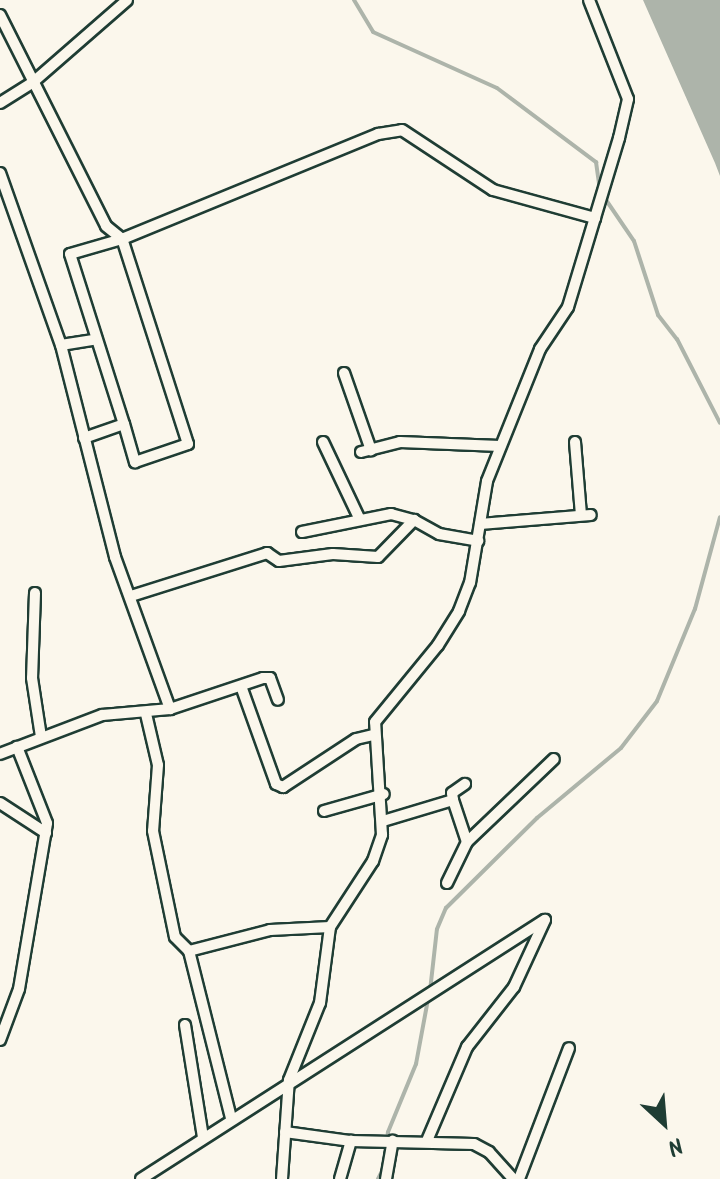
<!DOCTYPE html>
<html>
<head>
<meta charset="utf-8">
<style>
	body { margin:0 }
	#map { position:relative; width:720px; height:1179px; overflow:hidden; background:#fbf7ec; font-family:Kalam,sans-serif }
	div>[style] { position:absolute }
	.water>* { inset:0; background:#adb4aa }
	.stream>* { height:4px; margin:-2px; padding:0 2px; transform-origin:2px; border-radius:2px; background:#adb4aa }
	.roads { filter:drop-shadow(2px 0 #1f3d34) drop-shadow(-2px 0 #1f3d34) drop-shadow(0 2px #1f3d34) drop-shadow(0 -2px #1f3d34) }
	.street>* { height:10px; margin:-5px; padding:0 5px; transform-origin:5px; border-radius:5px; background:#fbf7ec }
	span { translate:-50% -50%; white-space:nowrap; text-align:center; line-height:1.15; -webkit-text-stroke:8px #fbf7ec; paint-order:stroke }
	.north { position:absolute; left:624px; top:1083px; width:80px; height:80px; -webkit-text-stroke:6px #fbf7ec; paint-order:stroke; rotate:154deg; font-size:22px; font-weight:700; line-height:32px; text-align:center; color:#1f3d34 }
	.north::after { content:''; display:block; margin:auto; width:28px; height:36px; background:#1f3d34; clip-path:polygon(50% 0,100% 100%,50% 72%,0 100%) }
</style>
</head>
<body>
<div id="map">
	<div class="water">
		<div style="clip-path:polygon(643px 0,720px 0,720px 176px,715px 163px)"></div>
	</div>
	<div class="stream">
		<div style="left:354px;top:0;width:37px;rotate:59deg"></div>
		<div style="left:373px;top:32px;width:136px;rotate:24.3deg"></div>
		<div style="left:497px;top:88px;width:124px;rotate:36.8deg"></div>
		<div style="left:596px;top:162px;width:27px;rotate:82deg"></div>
		<div style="left:604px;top:197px;width:53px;rotate:55.7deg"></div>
		<div style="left:634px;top:241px;width:78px;rotate:72deg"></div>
		<div style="left:658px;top:315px;width:31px;rotate:52deg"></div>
		<div style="left:677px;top:339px;width:94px;rotate:62.9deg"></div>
		<div style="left:430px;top:991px;width:62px;rotate:-83.6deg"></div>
		<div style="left:437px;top:929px;width:23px;rotate:-67deg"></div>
		<div style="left:446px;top:908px;width:128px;rotate:-44.7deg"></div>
		<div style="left:537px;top:818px;width:109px;rotate:-39.8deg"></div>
		<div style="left:621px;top:748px;width:59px;rotate:-52.5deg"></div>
		<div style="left:657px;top:701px;width:100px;rotate:-67.6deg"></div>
		<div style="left:695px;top:609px;width:95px;rotate:-74.8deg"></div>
		<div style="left:385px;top:1156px;width:24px;rotate:-83deg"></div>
		<div style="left:388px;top:1132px;width:74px;rotate:-67.6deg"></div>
		<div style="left:416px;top:1064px;width:66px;rotate:-79.5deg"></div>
		<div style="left:378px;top:1179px;width:11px;rotate:-63deg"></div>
	</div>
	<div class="roads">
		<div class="street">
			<div style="left:0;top:15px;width:236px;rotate:63.3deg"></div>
			<div style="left:106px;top:226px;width:21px;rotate:39deg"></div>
			<div style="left:122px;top:239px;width:277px;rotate:-22.3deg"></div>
			<div style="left:378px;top:134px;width:24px;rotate:-9deg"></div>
			<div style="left:402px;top:130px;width:109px;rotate:33.4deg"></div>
			<div style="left:493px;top:190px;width:106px;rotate:15.4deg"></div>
			<div style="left:0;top:103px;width:38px;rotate:-32deg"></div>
			<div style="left:32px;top:83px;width:126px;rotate:-41.1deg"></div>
			<div style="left:0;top:173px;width:182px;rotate:70.5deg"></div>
			<div style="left:61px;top:345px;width:219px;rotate:75.7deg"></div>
			<div style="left:115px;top:557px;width:162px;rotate:70.1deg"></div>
			<div style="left:170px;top:709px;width:68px;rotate:175deg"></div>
			<div style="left:102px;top:715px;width:109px;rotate:159.1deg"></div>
			<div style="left:61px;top:345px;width:36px;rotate:-9deg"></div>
			<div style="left:344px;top:373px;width:82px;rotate:70.7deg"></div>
			<div style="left:84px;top:438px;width:42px;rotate:-19.3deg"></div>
			<div style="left:124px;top:424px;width:40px;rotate:74deg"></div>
			<div style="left:135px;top:462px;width:56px;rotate:-18.8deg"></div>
			<div style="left:188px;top:444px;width:215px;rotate:-107.8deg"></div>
			<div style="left:122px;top:239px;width:54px;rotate:163.9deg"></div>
			<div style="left:70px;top:254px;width:178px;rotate:72.4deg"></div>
			<div style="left:323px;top:442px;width:86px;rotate:64.6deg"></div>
			<div style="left:575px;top:442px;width:73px;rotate:85.3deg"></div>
			<div style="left:361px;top:452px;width:40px;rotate:-14.4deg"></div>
			<div style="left:400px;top:442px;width:100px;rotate:2.3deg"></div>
			<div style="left:480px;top:524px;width:111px;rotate:-4.6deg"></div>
			<div style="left:302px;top:532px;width:91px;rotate:-11.4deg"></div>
			<div style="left:391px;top:514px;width:24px;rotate:15deg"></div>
			<div style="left:35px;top:593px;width:85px;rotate:92deg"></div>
			<div style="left:32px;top:678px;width:60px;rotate:81.3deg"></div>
			<div style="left:131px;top:596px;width:143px;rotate:-17.5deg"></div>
			<div style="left:267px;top:553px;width:14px;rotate:34deg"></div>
			<div style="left:279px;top:561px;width:54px;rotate:-7.4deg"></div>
			<div style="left:333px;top:554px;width:45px;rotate:3.8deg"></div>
			<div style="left:378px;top:557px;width:52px;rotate:-45.8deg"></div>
			<div style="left:414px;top:520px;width:29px;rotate:29deg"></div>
			<div style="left:439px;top:534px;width:40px;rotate:10deg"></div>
			<div style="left:241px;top:686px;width:104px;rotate:70.3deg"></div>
			<div style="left:276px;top:784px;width:8px;rotate:23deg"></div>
			<div style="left:283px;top:787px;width:87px;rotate:-33.3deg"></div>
			<div style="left:356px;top:739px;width:17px;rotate:-13deg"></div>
			<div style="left:170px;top:709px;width:98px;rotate:-18.4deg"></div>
			<div style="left:263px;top:678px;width:7px"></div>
			<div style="left:270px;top:678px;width:23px;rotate:70deg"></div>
			<div style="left:146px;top:714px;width:52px;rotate:76.8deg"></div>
			<div style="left:158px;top:765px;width:66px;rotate:94.3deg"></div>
			<div style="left:153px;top:831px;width:108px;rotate:78.3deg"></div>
			<div style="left:175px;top:937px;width:20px;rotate:45deg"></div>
			<div style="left:453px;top:800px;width:7px;rotate:-98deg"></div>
			<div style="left:452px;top:793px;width:16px;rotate:-35deg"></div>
			<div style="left:0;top:803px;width:55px;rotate:33.1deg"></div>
			<div style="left:324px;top:811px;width:62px;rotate:-15.8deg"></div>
			<div style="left:383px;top:821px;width:73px;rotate:-16.7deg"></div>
			<div style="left:453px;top:800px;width:44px;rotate:71.6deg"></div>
			<div style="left:467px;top:842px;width:120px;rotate:-43.7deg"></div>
			<div style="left:447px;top:883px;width:46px;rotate:-64deg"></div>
			<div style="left:185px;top:1025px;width:113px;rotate:80.9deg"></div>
			<div style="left:0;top:1040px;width:54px;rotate:-69.6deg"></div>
			<div style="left:19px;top:989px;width:168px;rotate:-80.4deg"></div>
			<div style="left:47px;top:823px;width:82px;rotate:-111.5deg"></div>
			<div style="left:231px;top:1118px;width:172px;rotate:-104.1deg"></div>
			<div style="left:189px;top:951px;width:84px;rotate:-14.5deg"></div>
			<div style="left:270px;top:930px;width:60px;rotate:-2.9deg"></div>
			<div style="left:285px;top:1132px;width:67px;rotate:7.8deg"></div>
			<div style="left:351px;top:1141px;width:123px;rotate:1.4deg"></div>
			<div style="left:474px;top:1144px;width:17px;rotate:28deg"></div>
			<div style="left:489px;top:1152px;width:36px;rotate:48deg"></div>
			<div style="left:141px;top:1179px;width:480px;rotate:-32.7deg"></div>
			<div style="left:545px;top:920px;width:74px;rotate:114.8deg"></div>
			<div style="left:514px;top:987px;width:76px;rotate:128.1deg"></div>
			<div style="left:467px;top:1047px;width:102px;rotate:113.1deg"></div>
			<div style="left:282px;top:1179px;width:99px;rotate:-86deg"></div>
			<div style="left:289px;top:1080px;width:83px;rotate:-68.1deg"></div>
			<div style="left:320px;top:1003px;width:77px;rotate:-82.5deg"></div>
			<div style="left:330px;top:927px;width:79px;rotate:-56.9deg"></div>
			<div style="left:373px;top:861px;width:28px;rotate:-71deg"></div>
			<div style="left:382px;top:835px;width:113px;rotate:-93.5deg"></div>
			<div style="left:375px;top:722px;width:99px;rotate:-50.7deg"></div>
			<div style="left:438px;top:645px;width:40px;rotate:-58deg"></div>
			<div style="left:459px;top:611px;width:30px;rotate:-69deg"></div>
			<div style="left:470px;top:583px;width:103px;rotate:-80.5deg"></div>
			<div style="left:487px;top:481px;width:142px;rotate:-68.1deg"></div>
			<div style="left:540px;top:349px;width:50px;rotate:-56.3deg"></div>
			<div style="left:568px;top:307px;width:177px;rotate:-73.2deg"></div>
			<div style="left:619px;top:138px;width:40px;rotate:-77deg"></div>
			<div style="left:628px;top:99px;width:106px;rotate:-111.5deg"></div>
			<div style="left:340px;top:1179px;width:40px;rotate:-74deg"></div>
			<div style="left:386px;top:1179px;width:39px;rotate:-80deg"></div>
			<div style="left:519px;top:1179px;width:140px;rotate:-69.1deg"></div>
		</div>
	</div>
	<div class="north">N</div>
</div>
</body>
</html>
